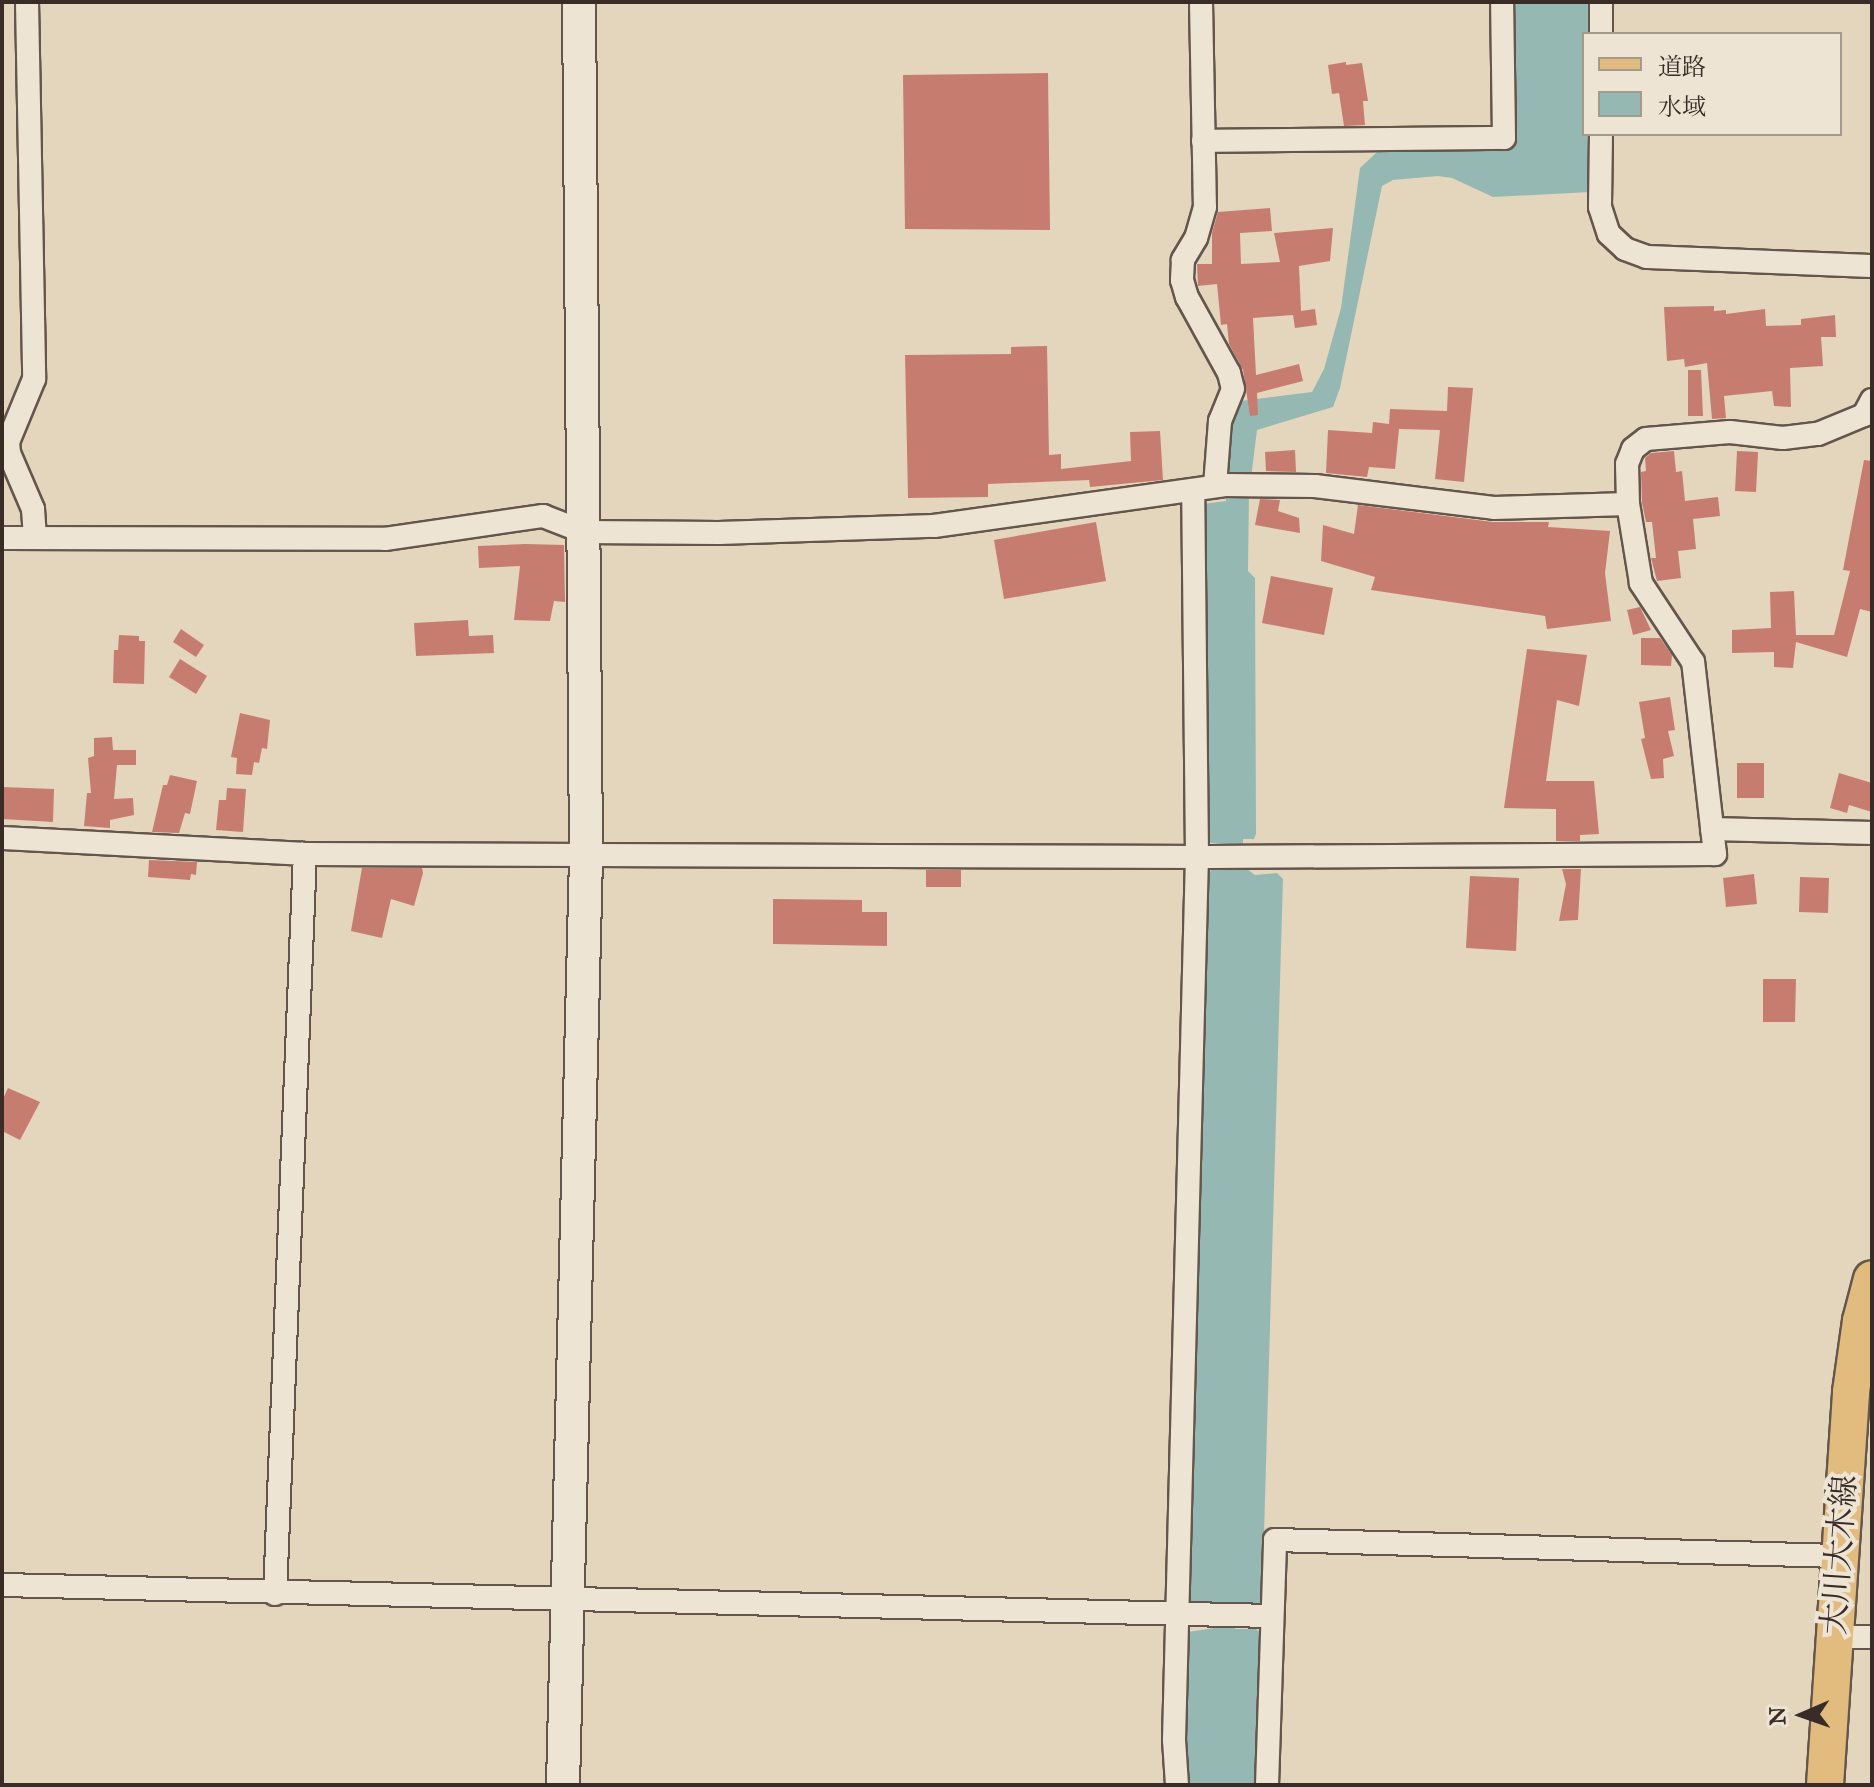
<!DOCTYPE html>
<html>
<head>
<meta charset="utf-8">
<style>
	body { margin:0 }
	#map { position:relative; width:1874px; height:1787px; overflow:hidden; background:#e3d6bd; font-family:"IM FELL Great Primer","Noto Serif JP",serif }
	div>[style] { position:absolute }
	.water>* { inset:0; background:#95b9b2 }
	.building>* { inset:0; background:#c77c70 }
	.roads { filter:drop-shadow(2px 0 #64564c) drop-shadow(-2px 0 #64564c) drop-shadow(0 2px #64564c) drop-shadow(0 -2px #64564c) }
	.street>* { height:22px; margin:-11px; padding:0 11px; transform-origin:11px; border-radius:11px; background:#ede4d4 }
	.secondary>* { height:32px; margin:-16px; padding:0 16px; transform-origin:16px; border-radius:16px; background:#ede4d4 }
	.primary>* { height:36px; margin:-18px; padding:0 18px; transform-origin:18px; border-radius:18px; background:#e2bb7e }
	span { translate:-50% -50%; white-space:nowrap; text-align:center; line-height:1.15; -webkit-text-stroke:8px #ede4d4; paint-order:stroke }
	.street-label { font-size:32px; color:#392c26 }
	.frame { position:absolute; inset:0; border:4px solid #392c26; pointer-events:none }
	.legend { position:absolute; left:1582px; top:32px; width:260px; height:104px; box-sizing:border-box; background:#ede4d4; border:2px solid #a59a8e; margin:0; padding:10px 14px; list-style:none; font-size:24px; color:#392c26 }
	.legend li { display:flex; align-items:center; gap:16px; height:40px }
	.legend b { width:40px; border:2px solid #a59a8e }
	.north { position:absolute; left:1762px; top:1675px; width:80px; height:80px; -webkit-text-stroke:6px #ede4d4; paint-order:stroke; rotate:268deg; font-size:22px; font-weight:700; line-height:32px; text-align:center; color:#392c26 }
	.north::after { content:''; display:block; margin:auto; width:28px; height:36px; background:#392c26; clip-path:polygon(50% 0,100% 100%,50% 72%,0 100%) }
</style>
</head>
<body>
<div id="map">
	<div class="water">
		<div style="clip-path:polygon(1512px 2px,1590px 2px,1591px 34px,1584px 34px,1584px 134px,1591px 134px,1591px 192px,1493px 197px,1452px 178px,1438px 176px,1393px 180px,1382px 186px,1340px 388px,1333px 407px,1257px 430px,1249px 494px,1248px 571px,1255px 578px,1256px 834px,1254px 839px,1243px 839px,1243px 866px,1255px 875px,1277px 873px,1283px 879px,1262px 1602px,1259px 1605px,1237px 1605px,1235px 1629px,1256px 1629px,1261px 1633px,1257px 1785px,1184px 1785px,1188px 1632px,1214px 1628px,1215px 1605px,1193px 1603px,1190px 1600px,1208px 874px,1213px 868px,1229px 868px,1229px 844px,1211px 843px,1208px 840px,1203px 504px,1226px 501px,1228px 419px,1241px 401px,1312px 392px,1324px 369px,1341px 308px,1360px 168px,1377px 152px,1512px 147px)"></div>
	</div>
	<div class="building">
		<div style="clip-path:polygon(1346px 62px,1346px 65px,1362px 63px,1368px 101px,1363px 101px,1365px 125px,1344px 126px,1339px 93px,1332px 94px,1328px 65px)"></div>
		<div style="clip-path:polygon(1048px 73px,1050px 230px,905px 229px,903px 75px)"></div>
		<div style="clip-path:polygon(1270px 208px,1272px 231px,1240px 233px,1241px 264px,1280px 262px,1274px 233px,1333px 228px,1330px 261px,1299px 266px,1301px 311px,1315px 309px,1317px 325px,1295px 328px,1293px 315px,1253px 318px,1256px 375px,1299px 364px,1303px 381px,1257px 393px,1258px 415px,1250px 416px,1243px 370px,1229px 344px,1227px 324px,1221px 325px,1217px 284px,1198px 286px,1197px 264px,1212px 264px,1212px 233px,1218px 212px)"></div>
		<div style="clip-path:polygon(1714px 306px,1714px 311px,1726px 310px,1726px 314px,1765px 309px,1766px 326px,1801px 325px,1801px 319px,1835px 315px,1836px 337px,1821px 337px,1823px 366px,1790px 368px,1791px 407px,1774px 406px,1772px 391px,1724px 396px,1726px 418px,1712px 419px,1707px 363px,1685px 367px,1684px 359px,1667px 361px,1664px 307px)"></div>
		<div style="clip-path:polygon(1047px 346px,1049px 455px,1061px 454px,1061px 469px,1131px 461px,1130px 432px,1160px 431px,1163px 480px,1090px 487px,1089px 480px,988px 484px,988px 497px,908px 498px,905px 355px,1011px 354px,1011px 347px)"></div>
		<div style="clip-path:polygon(1688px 370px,1701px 370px,1703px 416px,1688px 416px)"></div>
		<div style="clip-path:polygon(1448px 387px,1473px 388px,1464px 482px,1435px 479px,1440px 430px,1399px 429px,1395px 469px,1369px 467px,1367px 477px,1326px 473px,1328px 430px,1372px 433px,1373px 422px,1389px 424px,1390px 409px,1447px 411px)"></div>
		<div style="clip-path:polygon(1295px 450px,1296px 472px,1266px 471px,1265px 452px)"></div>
		<div style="clip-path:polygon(1674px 451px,1676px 472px,1682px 471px,1685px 501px,1718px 497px,1720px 516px,1693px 519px,1696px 549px,1678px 551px,1681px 578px,1657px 581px,1651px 558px,1656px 558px,1652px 522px,1646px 522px,1642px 503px,1641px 472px,1646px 471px,1645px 458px,1651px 453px)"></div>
		<div style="clip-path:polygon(1737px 451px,1758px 452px,1756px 492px,1735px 491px)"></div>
		<div style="clip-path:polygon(1864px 460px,1872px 461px,1872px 612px,1860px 609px,1847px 657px,1796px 642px,1793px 668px,1774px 667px,1774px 652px,1732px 653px,1732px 630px,1771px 628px,1770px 592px,1794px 591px,1796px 635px,1834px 635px,1850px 571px,1843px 570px)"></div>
		<div style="clip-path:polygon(1260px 499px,1280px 500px,1278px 511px,1299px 518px,1300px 533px,1255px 525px)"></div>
		<div style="clip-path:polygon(1358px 505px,1493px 522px,1549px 522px,1548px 527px,1610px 531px,1605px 573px,1611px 621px,1547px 629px,1545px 616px,1371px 590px,1375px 577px,1321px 561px,1323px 525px,1354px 534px)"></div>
		<div style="clip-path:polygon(1096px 522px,1106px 581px,1004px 599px,994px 540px)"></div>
		<div style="clip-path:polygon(525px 544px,564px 545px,565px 602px,554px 601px,550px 621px,514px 620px,520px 566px,479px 568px,478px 546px)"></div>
		<div style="clip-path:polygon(1271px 576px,1333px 588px,1324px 635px,1262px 623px)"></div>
		<div style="clip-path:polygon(1640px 607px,1651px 630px,1633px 635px,1627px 610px)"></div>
		<div style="clip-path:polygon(468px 620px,469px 636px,493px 635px,494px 653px,416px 656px,414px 623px)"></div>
		<div style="clip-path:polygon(181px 629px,204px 645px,196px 657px,173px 642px)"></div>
		<div style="clip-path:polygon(119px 635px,139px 636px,139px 641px,145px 641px,144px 684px,113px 683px,114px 650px,118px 650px)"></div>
		<div style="clip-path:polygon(1641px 638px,1660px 638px,1672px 655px,1671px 666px,1641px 665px)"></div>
		<div style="clip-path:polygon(1527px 649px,1587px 655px,1579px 706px,1557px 700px,1546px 781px,1594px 781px,1599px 834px,1580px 835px,1580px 841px,1556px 841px,1556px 809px,1504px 808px)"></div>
		<div style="clip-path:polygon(180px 659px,207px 676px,196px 694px,169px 677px)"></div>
		<div style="clip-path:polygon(1670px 697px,1675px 730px,1668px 731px,1674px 756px,1663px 759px,1664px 778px,1651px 779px,1641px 739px,1645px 738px,1639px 702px)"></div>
		<div style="clip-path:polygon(240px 713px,270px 720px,267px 749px,262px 748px,259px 763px,254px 762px,252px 775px,236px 774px,237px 758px,231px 757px)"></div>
		<div style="clip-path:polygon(112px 737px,113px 750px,136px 750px,136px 765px,117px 765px,114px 799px,133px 798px,134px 815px,110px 820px,110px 828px,84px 826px,87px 793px,91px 793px,88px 758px,94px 756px,94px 738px)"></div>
		<div style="clip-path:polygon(1737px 763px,1764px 763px,1764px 798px,1737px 798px)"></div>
		<div style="clip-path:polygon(1839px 773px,1872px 783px,1872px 812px,1849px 805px,1847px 813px,1830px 808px)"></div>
		<div style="clip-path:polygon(170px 775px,197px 781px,190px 814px,185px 813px,179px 833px,152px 832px,163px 785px,167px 785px)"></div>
		<div style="clip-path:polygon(2px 787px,54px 789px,53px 822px,2px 819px)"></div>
		<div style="clip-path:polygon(227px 788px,246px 789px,243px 832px,216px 830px,219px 800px,226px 800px)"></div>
		<div style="clip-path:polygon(149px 860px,197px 862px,196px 875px,191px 874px,190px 880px,148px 877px)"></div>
		<div style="clip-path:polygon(362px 868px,422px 868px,423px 873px,414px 906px,391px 899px,382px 938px,351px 931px)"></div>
		<div style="clip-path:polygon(1562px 869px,1581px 869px,1578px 920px,1559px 921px,1566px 884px)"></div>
		<div style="clip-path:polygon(926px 870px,961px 870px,961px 887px,926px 887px)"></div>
		<div style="clip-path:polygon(1754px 874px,1757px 904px,1726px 907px,1723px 878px)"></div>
		<div style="clip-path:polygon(1470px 876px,1519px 878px,1516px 951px,1466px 948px)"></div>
		<div style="clip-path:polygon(1800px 877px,1829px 878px,1828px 913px,1799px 912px)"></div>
		<div style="clip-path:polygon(773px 899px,862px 900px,862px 912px,887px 912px,887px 946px,773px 944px)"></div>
		<div style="clip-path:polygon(1763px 979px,1796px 979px,1795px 1022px,1763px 1022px)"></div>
		<div style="clip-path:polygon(8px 1088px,40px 1102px,20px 1140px,2px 1131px,2px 1101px)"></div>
	</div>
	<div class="roads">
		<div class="street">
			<div style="left:27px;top:2px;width:377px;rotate:88.9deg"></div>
			<div style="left:34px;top:379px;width:68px;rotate:112.4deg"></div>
			<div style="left:8px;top:442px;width:11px;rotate:85deg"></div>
			<div style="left:9px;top:453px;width:61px;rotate:66.8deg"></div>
			<div style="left:33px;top:509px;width:28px;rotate:86deg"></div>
			<div style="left:1201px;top:2px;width:205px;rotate:88.9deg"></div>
			<div style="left:1205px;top:207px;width:32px;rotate:106deg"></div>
			<div style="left:1196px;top:238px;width:26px;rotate:121deg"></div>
			<div style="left:1183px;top:260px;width:20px;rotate:93deg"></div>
			<div style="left:1182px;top:280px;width:18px;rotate:74deg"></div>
			<div style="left:1187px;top:297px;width:87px;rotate:61.1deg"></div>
			<div style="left:1229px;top:373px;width:16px;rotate:76deg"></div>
			<div style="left:1233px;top:389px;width:35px;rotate:112deg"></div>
			<div style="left:1220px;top:421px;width:65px;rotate:94.4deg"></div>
			<div style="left:1601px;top:2px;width:32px;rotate:90deg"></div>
			<div style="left:1601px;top:134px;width:73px;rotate:90.8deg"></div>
			<div style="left:1600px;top:207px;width:28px;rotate:72deg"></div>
			<div style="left:1609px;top:234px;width:22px;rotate:43deg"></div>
			<div style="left:1625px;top:249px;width:23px;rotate:20deg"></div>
			<div style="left:1647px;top:257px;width:225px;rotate:2.3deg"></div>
			<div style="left:1203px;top:141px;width:301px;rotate:-0.6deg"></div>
			<div style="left:1504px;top:138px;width:136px;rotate:-90.8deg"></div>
			<div style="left:2px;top:538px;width:383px;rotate:0.1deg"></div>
			<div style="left:385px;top:539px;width:160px;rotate:-8.3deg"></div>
			<div style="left:543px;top:516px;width:44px;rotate:21.3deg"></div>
			<div style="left:584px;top:532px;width:135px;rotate:0.4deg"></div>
			<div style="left:719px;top:533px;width:215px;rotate:-1.9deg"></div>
			<div style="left:934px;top:526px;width:294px;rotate:-8deg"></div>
			<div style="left:1225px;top:485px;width:90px;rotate:0.6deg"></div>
			<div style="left:1315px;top:486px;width:180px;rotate:7deg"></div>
			<div style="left:1494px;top:508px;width:134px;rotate:-1.7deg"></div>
			<div style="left:1712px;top:829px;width:160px;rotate:1.4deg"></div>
			<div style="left:2px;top:838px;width:303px;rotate:3deg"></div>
			<div style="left:305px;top:854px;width:904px;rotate:0.19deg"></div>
			<div style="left:1209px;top:857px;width:506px;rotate:-0.34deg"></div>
			<div style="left:1715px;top:854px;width:193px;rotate:-96.5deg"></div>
			<div style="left:1693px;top:662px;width:95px;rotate:-123.4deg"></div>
			<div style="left:1641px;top:583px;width:80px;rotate:-99.3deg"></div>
			<div style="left:1628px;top:504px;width:40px;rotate:-91.4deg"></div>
			<div style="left:1627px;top:464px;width:16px;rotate:-68deg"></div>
			<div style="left:1633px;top:449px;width:16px;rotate:-38deg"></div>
			<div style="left:1646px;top:439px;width:84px;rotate:-4.8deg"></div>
			<div style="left:1730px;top:432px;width:53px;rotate:6.5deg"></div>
			<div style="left:1783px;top:438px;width:35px;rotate:-7deg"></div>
			<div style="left:1818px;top:434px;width:50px;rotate:-22.4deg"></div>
			<div style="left:1864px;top:415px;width:17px;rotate:-62deg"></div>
			<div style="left:2px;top:1585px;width:1269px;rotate:1.4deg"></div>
			<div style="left:275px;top:1594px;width:741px;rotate:-87.68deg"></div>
			<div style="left:1834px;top:1636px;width:38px;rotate:2deg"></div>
			<div style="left:1177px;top:1785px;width:45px;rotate:-93.8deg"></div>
			<div style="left:1174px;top:1740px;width:884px;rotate:-88.51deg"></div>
			<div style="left:1197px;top:856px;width:366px;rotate:-90.6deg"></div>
			<div style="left:1267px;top:1785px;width:245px;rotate:-88.1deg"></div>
			<div style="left:1275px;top:1540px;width:563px;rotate:1.63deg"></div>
		</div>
		<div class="secondary">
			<div style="left:563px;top:1785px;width:931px;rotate:-88.58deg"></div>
			<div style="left:586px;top:854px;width:852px;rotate:-90.47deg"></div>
		</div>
		<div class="primary">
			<div style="left:1825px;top:1785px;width:394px;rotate:-86.2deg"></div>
			<div style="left:1851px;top:1392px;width:72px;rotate:-82deg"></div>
			<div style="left:1861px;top:1321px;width:43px;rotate:-75.3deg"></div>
		</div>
	</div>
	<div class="street-label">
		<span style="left:1840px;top:1555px;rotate:-86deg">大川大木線</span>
	</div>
	<div class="frame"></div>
	<ul class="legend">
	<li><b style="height:10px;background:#e2bb7e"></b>道路</li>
	<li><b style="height:22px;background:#95b9b2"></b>水域</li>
	</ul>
	<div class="north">N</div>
</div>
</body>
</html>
